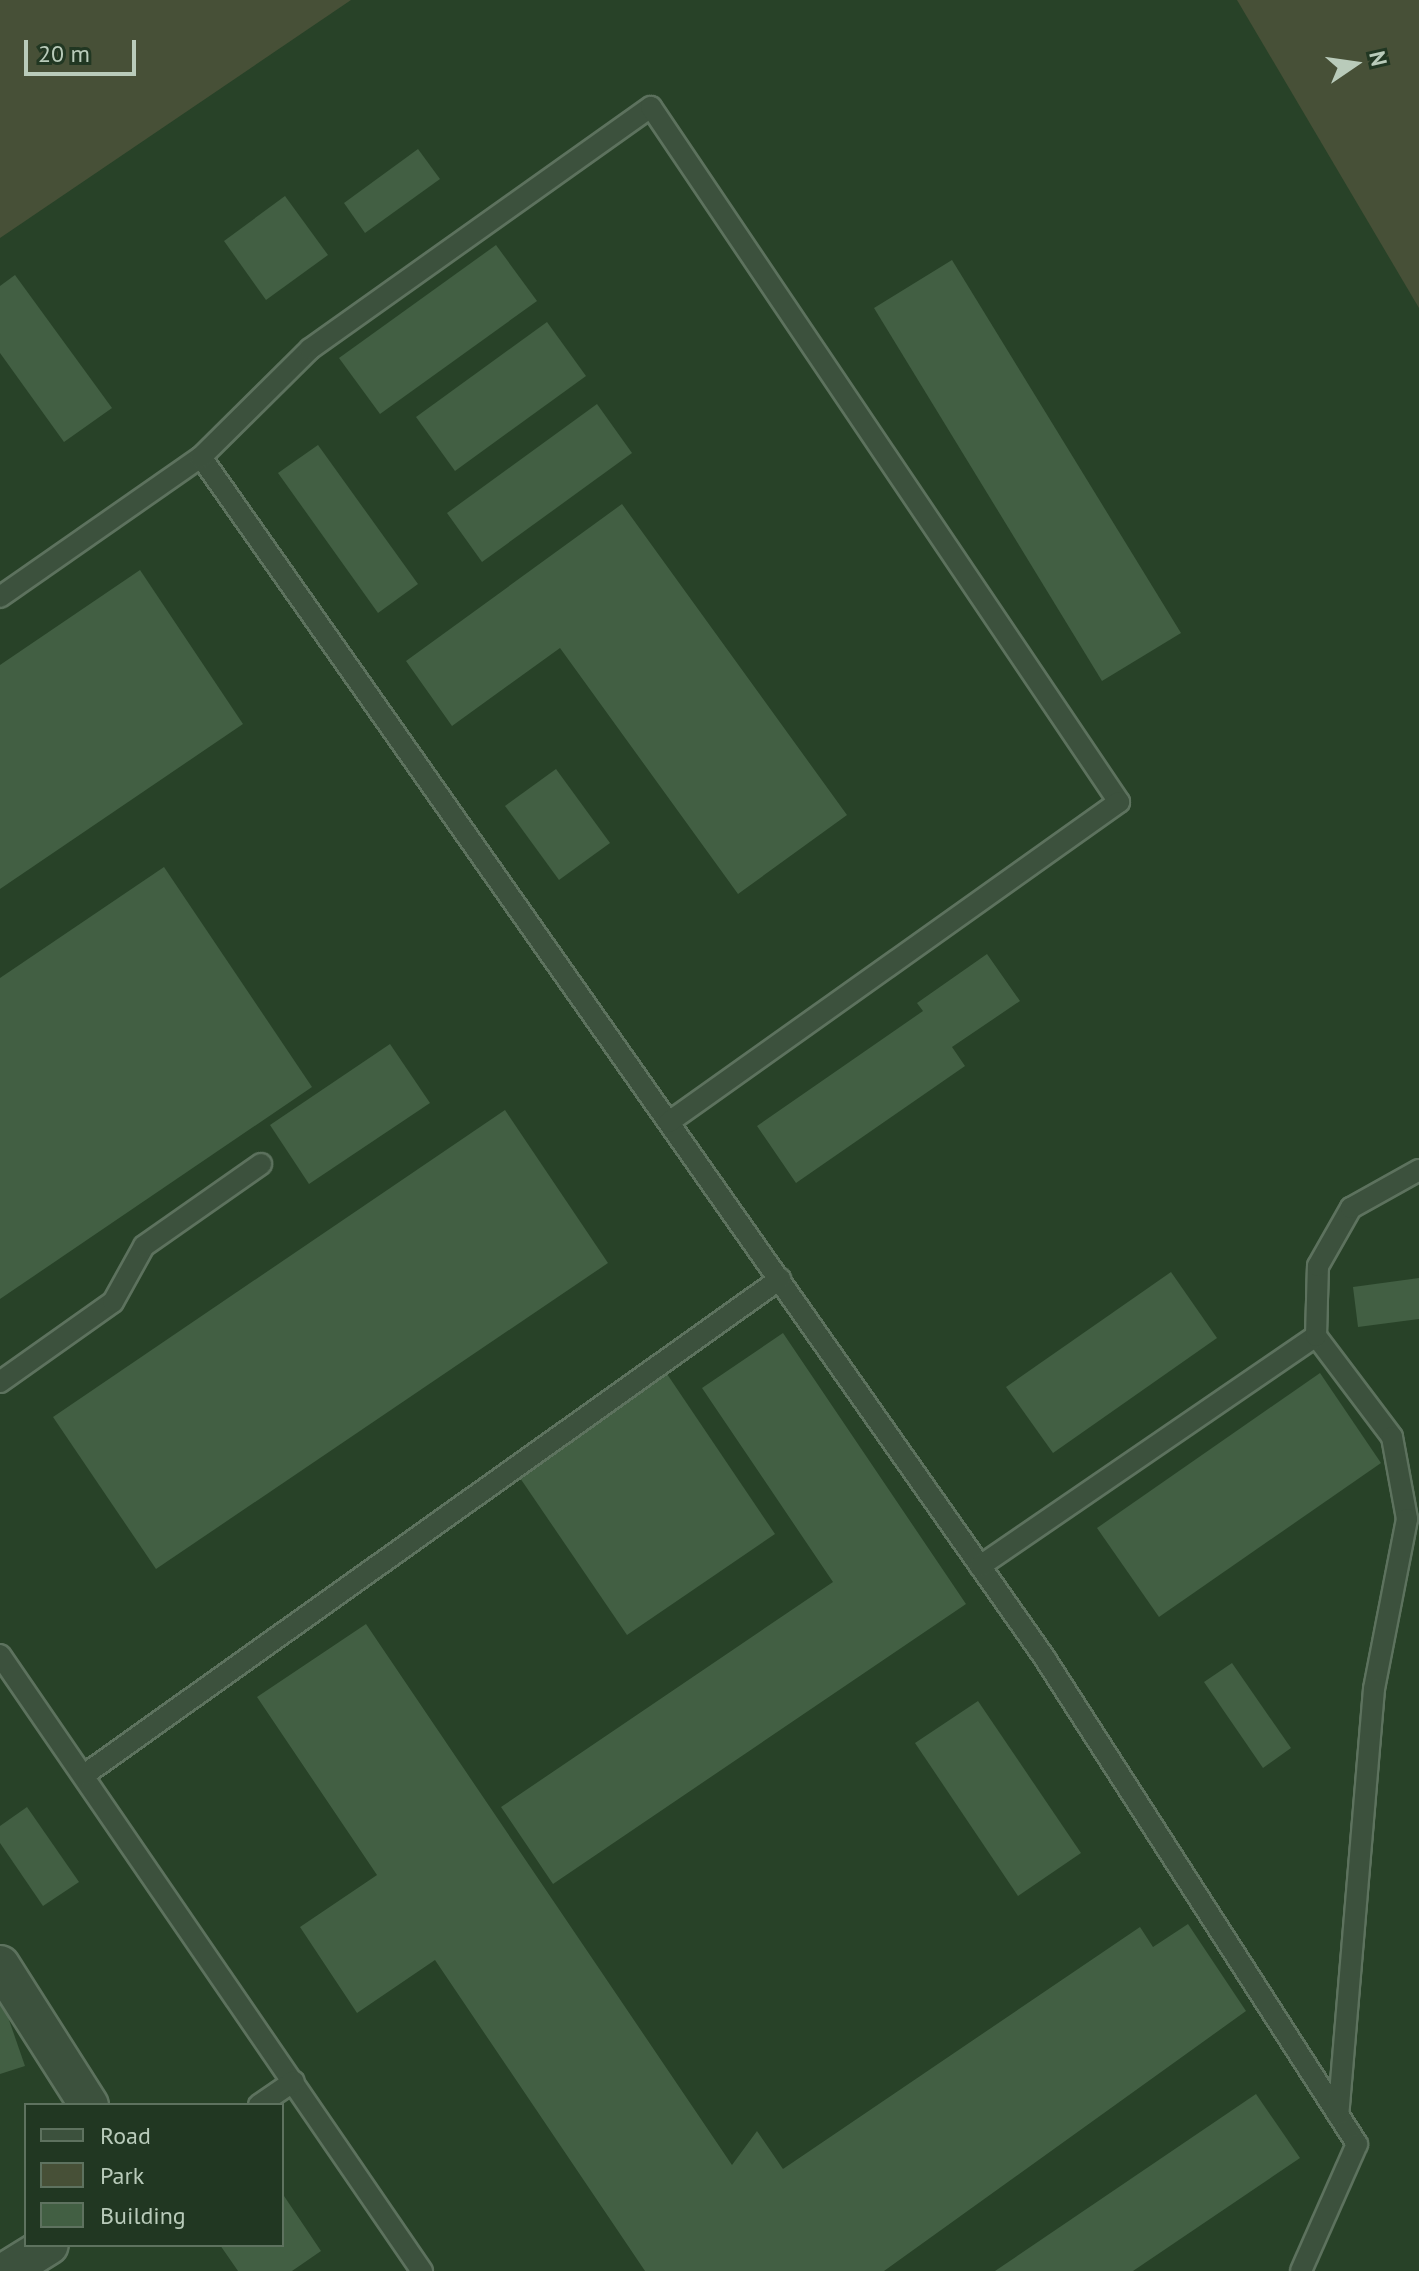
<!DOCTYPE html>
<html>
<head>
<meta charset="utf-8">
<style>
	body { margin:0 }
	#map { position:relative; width:1419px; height:2271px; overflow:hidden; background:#284228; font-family:"PT Sans",sans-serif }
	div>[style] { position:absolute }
	.green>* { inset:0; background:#475037 }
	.building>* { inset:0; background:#425f43 }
	.roads { filter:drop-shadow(2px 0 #5d725e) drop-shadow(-2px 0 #5d725e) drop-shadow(0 2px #5d725e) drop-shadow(0 -2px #5d725e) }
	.lane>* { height:20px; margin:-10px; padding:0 10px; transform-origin:10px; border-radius:10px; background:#3c513d }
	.street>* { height:38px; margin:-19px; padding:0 19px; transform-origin:19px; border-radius:19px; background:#3c513d }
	span { translate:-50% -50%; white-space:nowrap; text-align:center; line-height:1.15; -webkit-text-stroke:7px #213722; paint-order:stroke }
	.legend { position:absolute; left:24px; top:2103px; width:260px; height:144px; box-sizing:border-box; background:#213722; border:2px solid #5e725f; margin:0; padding:10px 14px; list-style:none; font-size:24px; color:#b9cbba }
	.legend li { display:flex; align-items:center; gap:16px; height:40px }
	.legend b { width:40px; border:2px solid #5e725f }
	.north { position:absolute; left:1315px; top:24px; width:80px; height:80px; -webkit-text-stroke:6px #213722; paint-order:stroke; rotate:77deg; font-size:22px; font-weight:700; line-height:32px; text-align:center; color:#b9cbba }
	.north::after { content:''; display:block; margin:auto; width:28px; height:36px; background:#b9cbba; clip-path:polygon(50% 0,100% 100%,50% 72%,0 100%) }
	.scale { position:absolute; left:24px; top:40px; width:112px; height:36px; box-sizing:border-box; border:4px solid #b9cbba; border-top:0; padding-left:10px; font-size:24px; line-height:28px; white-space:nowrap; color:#b9cbba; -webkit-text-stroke:6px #213722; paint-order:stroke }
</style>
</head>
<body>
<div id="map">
	<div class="green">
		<div style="clip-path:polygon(0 0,351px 0,0 238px)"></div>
		<div style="clip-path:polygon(1237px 0,1419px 0,1419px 308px)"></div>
	</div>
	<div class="building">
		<div style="clip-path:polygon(418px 149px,440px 179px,365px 233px,344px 203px)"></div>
		<div style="clip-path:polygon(285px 196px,328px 255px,266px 300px,224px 241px)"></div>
		<div style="clip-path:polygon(496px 245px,537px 301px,380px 414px,339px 358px)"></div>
		<div style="clip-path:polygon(952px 260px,1181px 633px,1102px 681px,874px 308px)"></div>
		<div style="clip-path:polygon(15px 275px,112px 408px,64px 442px,0 353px,0 286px)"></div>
		<div style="clip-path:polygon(547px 322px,586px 376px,455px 471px,416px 417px)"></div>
		<div style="clip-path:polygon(597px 404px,632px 453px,482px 562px,447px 513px)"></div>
		<div style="clip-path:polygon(318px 445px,418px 584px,378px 613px,278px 473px)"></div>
		<div style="clip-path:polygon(622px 504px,847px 815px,738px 894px,560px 648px,452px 726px,406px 661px)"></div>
		<div style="clip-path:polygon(140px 570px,243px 724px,0 889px,0 665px)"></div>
		<div style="clip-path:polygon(556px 769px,610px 843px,559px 880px,505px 806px)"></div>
		<div style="clip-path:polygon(164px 867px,312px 1087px,0 1299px,0 978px)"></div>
		<div style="clip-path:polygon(987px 954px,1020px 1001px,952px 1047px,965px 1066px,796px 1183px,757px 1126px,923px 1011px,917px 1003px)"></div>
		<div style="clip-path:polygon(390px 1044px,430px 1103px,309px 1184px,270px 1125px)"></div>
		<div style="clip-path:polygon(505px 1110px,608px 1263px,156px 1569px,53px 1417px)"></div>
		<div style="clip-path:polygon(1171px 1272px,1217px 1338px,1053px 1453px,1006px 1387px)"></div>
		<div style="clip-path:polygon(1419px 1278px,1419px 1319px,1358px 1327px,1353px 1287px)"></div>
		<div style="clip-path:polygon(783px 1333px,966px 1604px,553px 1884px,501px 1807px,833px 1582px,702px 1388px)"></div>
		<div style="clip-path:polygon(1320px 1373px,1381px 1463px,1159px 1617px,1097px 1528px)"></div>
		<div style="clip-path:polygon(667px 1374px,775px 1534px,627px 1635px,518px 1475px)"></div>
		<div style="clip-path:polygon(366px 1624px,732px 2165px,757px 2131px,783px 2169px,1140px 1927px,1153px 1947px,1188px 1924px,1246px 2011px,884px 2271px,645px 2271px,435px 1960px,357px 2013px,300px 1927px,377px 1875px,257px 1697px)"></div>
		<div style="clip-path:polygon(1232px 1663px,1291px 1748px,1263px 1768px,1204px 1682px)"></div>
		<div style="clip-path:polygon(978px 1701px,1081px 1853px,1018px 1896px,915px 1743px)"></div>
		<div style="clip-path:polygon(27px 1807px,79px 1882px,43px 1906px,0 1843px,0 1826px)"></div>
		<div style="clip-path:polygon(0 1994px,25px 2066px,0 2074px)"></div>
		<div style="clip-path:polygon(1256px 2094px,1300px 2158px,1133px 2271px,995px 2271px)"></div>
		<div style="clip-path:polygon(282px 2193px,321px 2251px,292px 2271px,238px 2271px,220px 2245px,282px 2245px)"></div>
	</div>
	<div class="roads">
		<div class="lane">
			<div style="left:201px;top:457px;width:1467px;rotate:54.91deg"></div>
			<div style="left:1044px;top:1657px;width:579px;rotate:57.27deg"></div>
			<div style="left:1357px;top:2144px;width:139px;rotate:113.8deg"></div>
			<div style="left:0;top:597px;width:245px;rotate:-34.9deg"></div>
			<div style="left:201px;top:457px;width:153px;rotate:-44.7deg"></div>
			<div style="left:310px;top:349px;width:418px;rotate:-35.4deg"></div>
			<div style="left:651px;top:107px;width:838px;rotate:56.04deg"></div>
			<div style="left:1119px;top:802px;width:552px;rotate:144.58deg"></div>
			<div style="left:1316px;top:1336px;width:126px;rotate:53deg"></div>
			<div style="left:1392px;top:1437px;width:83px;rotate:79.6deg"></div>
			<div style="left:1407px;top:1519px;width:173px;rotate:101deg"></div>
			<div style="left:1374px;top:1689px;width:427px;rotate:94.8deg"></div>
			<div style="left:0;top:1382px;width:138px;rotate:-35.3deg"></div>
			<div style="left:113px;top:1302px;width:64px;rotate:-61deg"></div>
			<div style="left:144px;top:1246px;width:143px;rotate:-35deg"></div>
			<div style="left:980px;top:1566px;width:407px;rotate:-34.4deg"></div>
			<div style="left:1316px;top:1336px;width:70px;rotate:-88.4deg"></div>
			<div style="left:1318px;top:1266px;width:67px;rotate:-60.4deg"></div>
			<div style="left:1351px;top:1208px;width:78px;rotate:-29.2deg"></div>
			<div style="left:0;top:1655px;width:747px;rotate:55.59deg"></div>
			<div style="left:84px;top:1775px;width:855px;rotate:-35.48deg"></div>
			<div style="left:259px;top:2105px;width:42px;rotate:-34.4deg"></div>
		</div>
		<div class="street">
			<div style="left:0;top:1965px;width:166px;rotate:57.6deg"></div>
			<div style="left:7px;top:2271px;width:49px;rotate:-31.8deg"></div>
		</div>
	</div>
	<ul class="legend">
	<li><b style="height:10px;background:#3c513d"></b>Road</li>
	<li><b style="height:22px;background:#475037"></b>Park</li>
	<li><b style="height:22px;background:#425f43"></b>Building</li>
	</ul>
	<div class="north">N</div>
	<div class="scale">20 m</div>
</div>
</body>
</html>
